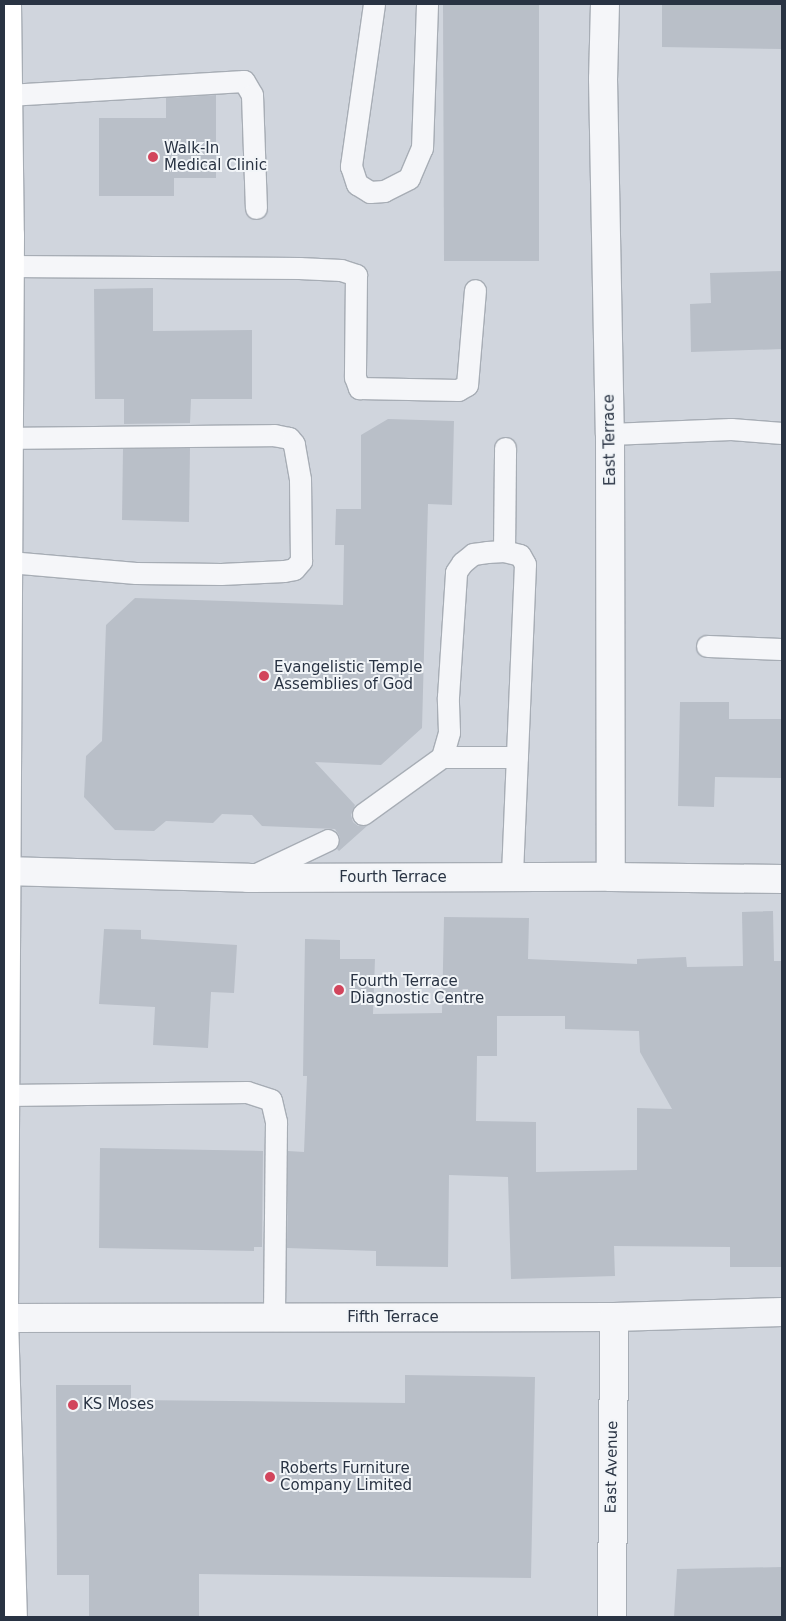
<!DOCTYPE html>
<html>
<head>
<meta charset="utf-8">
<style>
	body { margin:0 }
	#map { position:relative; width:786px; height:1621px; overflow:hidden; background:#e2e6eb; font-family:"DejaVu Sans",sans-serif }
	div>[style] { position:absolute }
	.built>* { inset:0; background:#d0d5dd }
	.building>* { inset:0; background:#b9bfc8 }
	.roads { filter:drop-shadow(1px 0 #a7adb5) drop-shadow(-1px 0 #a7adb5) drop-shadow(0 1px #a7adb5) drop-shadow(0 -1px #a7adb5) }
	.lane>* { height:21px; margin:-10.5px; padding:0 10.5px; transform-origin:10.5px; border-radius:10.5px; background:#f5f6f9 }
	.street>* { height:28px; margin:-14px; padding:0 14px; transform-origin:14px; border-radius:14px; background:#f5f6f9 }
	.secondary>* { height:28px; margin:-14px; padding:0 14px; transform-origin:14px; border-radius:14px; background:#fff }
	.dots>* { width:14px; height:14px; translate:-50% -50%; box-sizing:border-box; border:2px solid #f2f5f8; border-radius:50% }
	span { translate:-50% -50%; white-space:nowrap; text-align:center; line-height:1.15; -webkit-text-stroke:4px #f2f5f8; paint-order:stroke }
	.poi-label { font-size:15px; color:#293343 }
	.left { translate:0 -50%; text-align:left }
	.street-label { font-size:15px; color:#293343 }
	.frame { position:absolute; inset:0; border:5px solid #293343; pointer-events:none }
</style>
</head>
<body>
<div id="map">
	<div class="built">
		<div style="clip-path:polygon(4px 4px,782px 4px,782px 1617px,4px 1617px)"></div>
	</div>
	<div class="building">
		<div style="clip-path:polygon(443px 4px,539px 4px,539px 261px,444px 261px)"></div>
		<div style="clip-path:polygon(662px 4px,782px 4px,782px 49px,662px 47px)"></div>
		<div style="clip-path:polygon(216px 95px,216px 178px,174px 178px,174px 196px,99px 196px,99px 118px,166px 118px,166px 98px)"></div>
		<div style="clip-path:polygon(782px 271px,782px 349px,691px 352px,690px 304px,711px 303px,710px 273px)"></div>
		<div style="clip-path:polygon(153px 288px,153px 331px,252px 330px,252px 399px,191px 399px,190px 423px,124px 424px,124px 399px,95px 399px,94px 289px)"></div>
		<div style="clip-path:polygon(388px 419px,454px 421px,452px 505px,428px 504px,422px 728px,381px 765px,315px 762px,355px 805px,351px 815px,353px 822px,358px 826px,367px 826px,339px 851px,337px 849px,340px 841px,339px 835px,335px 829px,262px 826px,252px 815px,222px 814px,213px 823px,166px 821px,154px 831px,115px 830px,84px 797px,86px 756px,102px 741px,106px 625px,135px 598px,343px 605px,344px 545px,335px 545px,336px 509px,361px 509px,361px 435px)"></div>
		<div style="clip-path:polygon(190px 448px,189px 522px,122px 520px,123px 449px)"></div>
		<div style="clip-path:polygon(680px 702px,729px 702px,729px 719px,782px 719px,782px 778px,715px 777px,714px 807px,678px 806px)"></div>
		<div style="clip-path:polygon(evenodd,773px 911px,774px 961px,782px 961px,782px 1267px,730px 1267px,730px 1247px,614px 1246px,615px 1276px,511px 1279px,508px 1177px,449px 1175px,448px 1267px,376px 1266px,376px 1251px,287px 1248px,288px 1151px,304px 1152px,307px 1076px,303px 1076px,305px 939px,340px 940px,340px 959px,375px 959px,373px 1014px,442px 1013px,444px 917px,529px 918px,528px 959px,637px 964px,637px 959px,686px 957px,687px 967px,743px 966px,742px 912px,773px 911px,497px 1016px,565px 1016px,565px 1029px,639px 1031px,640px 1052px,672px 1109px,637px 1108px,637px 1170px,536px 1172px,536px 1122px,476px 1121px,477px 1056px,497px 1056px,497px 1016px)"></div>
		<div style="clip-path:polygon(104px 929px,141px 930px,141px 939px,237px 945px,234px 993px,211px 992px,208px 1048px,153px 1045px,155px 1007px,99px 1004px)"></div>
		<div style="clip-path:polygon(100px 1148px,263px 1151px,262px 1247px,254px 1247px,254px 1251px,99px 1248px)"></div>
		<div style="clip-path:polygon(405px 1375px,535px 1377px,531px 1578px,199px 1574px,199px 1617px,89px 1617px,89px 1575px,57px 1575px,56px 1385px,131px 1385px,131px 1400px,405px 1403px)"></div>
		<div style="clip-path:polygon(782px 1567px,782px 1617px,674px 1617px,677px 1569px)"></div>
	</div>
	<div class="roads">
		<div class="lane">
			<div style="left:374px;top:4px;width:164px;rotate:98.1deg"></div>
			<div style="left:351px;top:166px;width:19px;rotate:72deg"></div>
			<div style="left:357px;top:184px;width:15px;rotate:32deg"></div>
			<div style="left:370px;top:192px;width:14px;rotate:-4deg"></div>
			<div style="left:384px;top:191px;width:28px;rotate:-27deg"></div>
			<div style="left:409px;top:178px;width:33px;rotate:-67deg"></div>
			<div style="left:422px;top:148px;width:144px;rotate:-88deg"></div>
			<div style="left:8px;top:95px;width:236px;rotate:-3.4deg"></div>
			<div style="left:244px;top:81px;width:16px;rotate:60deg"></div>
			<div style="left:252px;top:95px;width:113px;rotate:88deg"></div>
			<div style="left:10px;top:266px;width:289px;rotate:0.4deg"></div>
			<div style="left:299px;top:268px;width:42px;rotate:2.7deg"></div>
			<div style="left:341px;top:270px;width:16px;rotate:18deg"></div>
			<div style="left:356px;top:275px;width:102px;rotate:90.6deg"></div>
			<div style="left:355px;top:377px;width:12px;rotate:70deg"></div>
			<div style="left:359px;top:388px;width:99px;rotate:1.2deg"></div>
			<div style="left:458px;top:390px;width:10px;rotate:-29deg"></div>
			<div style="left:467px;top:385px;width:95px;rotate:-85.2deg"></div>
			<div style="left:610px;top:434px;width:121px;rotate:-2.4deg"></div>
			<div style="left:731px;top:429px;width:51px;rotate:4.5deg"></div>
			<div style="left:504px;top:551px;width:103px;rotate:-89.4deg"></div>
			<div style="left:9px;top:562px;width:127px;rotate:5deg"></div>
			<div style="left:136px;top:573px;width:85px;rotate:0.7deg"></div>
			<div style="left:221px;top:574px;width:63px;rotate:-2.7deg"></div>
			<div style="left:284px;top:571px;width:10px;rotate:-11deg"></div>
			<div style="left:294px;top:569px;width:11px;rotate:-49deg"></div>
			<div style="left:301px;top:561px;width:82px;rotate:-90.7deg"></div>
			<div style="left:300px;top:479px;width:36px;rotate:-100deg"></div>
			<div style="left:294px;top:444px;width:8px;rotate:-130deg"></div>
			<div style="left:289px;top:438px;width:15px;rotate:-169deg"></div>
			<div style="left:274px;top:435px;width:265px;rotate:179.4deg"></div>
			<div style="left:707px;top:646px;width:75px;rotate:2.3deg"></div>
			<div style="left:442px;top:757px;width:75px"></div>
			<div style="left:363px;top:814px;width:97px;rotate:-35.8deg"></div>
			<div style="left:442px;top:757px;width:26px;rotate:-74deg"></div>
			<div style="left:449px;top:732px;width:35px;rotate:-92deg"></div>
			<div style="left:448px;top:697px;width:125px;rotate:-86.3deg"></div>
			<div style="left:456px;top:572px;width:11px;rotate:-56deg"></div>
			<div style="left:462px;top:563px;width:14px;rotate:-39deg"></div>
			<div style="left:473px;top:554px;width:14px;rotate:-8deg"></div>
			<div style="left:487px;top:552px;width:17px;rotate:-3deg"></div>
			<div style="left:504px;top:551px;width:16px;rotate:14deg"></div>
			<div style="left:520px;top:555px;width:10px;rotate:61deg"></div>
			<div style="left:525px;top:564px;width:315px;rotate:92.4deg"></div>
			<div style="left:250px;top:877px;width:86px;rotate:-25.4deg"></div>
			<div style="left:6px;top:1095px;width:241px;rotate:-0.7deg"></div>
			<div style="left:247px;top:1092px;width:25px;rotate:18deg"></div>
			<div style="left:271px;top:1100px;width:23px;rotate:77deg"></div>
			<div style="left:276px;top:1122px;width:196px;rotate:90.6deg"></div>
		</div>
		<div class="street">
			<div style="left:605px;top:4px;width:75px;rotate:91.5deg"></div>
			<div style="left:603px;top:79px;width:355px;rotate:88.9deg"></div>
			<div style="left:610px;top:434px;width:443px;rotate:89.9deg"></div>
			<div style="left:4px;top:871px;width:244px;rotate:1.6deg"></div>
			<div style="left:248px;top:878px;width:363px;rotate:-0.2deg"></div>
			<div style="left:611px;top:877px;width:171px;rotate:0.7deg"></div>
			<div style="left:4px;top:1318px;width:610px;rotate:-0.09deg"></div>
			<div style="left:614px;top:1317px;width:168px;rotate:-1.7deg"></div>
			<div style="left:612px;top:1617px;width:300px;rotate:-89.6deg"></div>
		</div>
		<div class="secondary">
			<div style="left:7px;top:4px;width:231px;rotate:89.3deg"></div>
			<div style="left:10px;top:235px;width:1083px;rotate:90.32deg"></div>
			<div style="left:4px;top:1318px;width:299px;rotate:88.3deg"></div>
		</div>
	</div>
	<div class="dots">
		<div style="left:153px;top:157px;background:#d2455c"></div>
		<div style="left:264px;top:676px;background:#d2455c"></div>
		<div style="left:339px;top:990px;background:#d2455c"></div>
		<div style="left:73px;top:1405px;background:#d2455c"></div>
		<div style="left:270px;top:1477px;background:#d2455c"></div>
	</div>
	<div class="poi-label">
		<span class="left" style="left:164px;top:157px">Walk-In<br>Medical Clinic</span>
		<span class="left" style="left:274px;top:676px">Evangelistic Temple<br>Assemblies of God</span>
		<span class="left" style="left:350px;top:990px">Fourth Terrace<br>Diagnostic Centre</span>
		<span class="left" style="left:83px;top:1405px">KS Moses</span>
		<span class="left" style="left:280px;top:1477px">Roberts Furniture<br>Company Limited</span>
	</div>
	<div class="street-label">
		<span style="left:610px;top:440px;rotate:-91deg">East Terrace</span>
		<span style="left:393px;top:878px">Fourth Terrace</span>
		<span style="left:393px;top:1318px">Fifth Terrace</span>
		<span style="left:612px;top:1467px;rotate:-89deg">East Avenue</span>
	</div>
	<div class="frame"></div>
</div>
</body>
</html>
